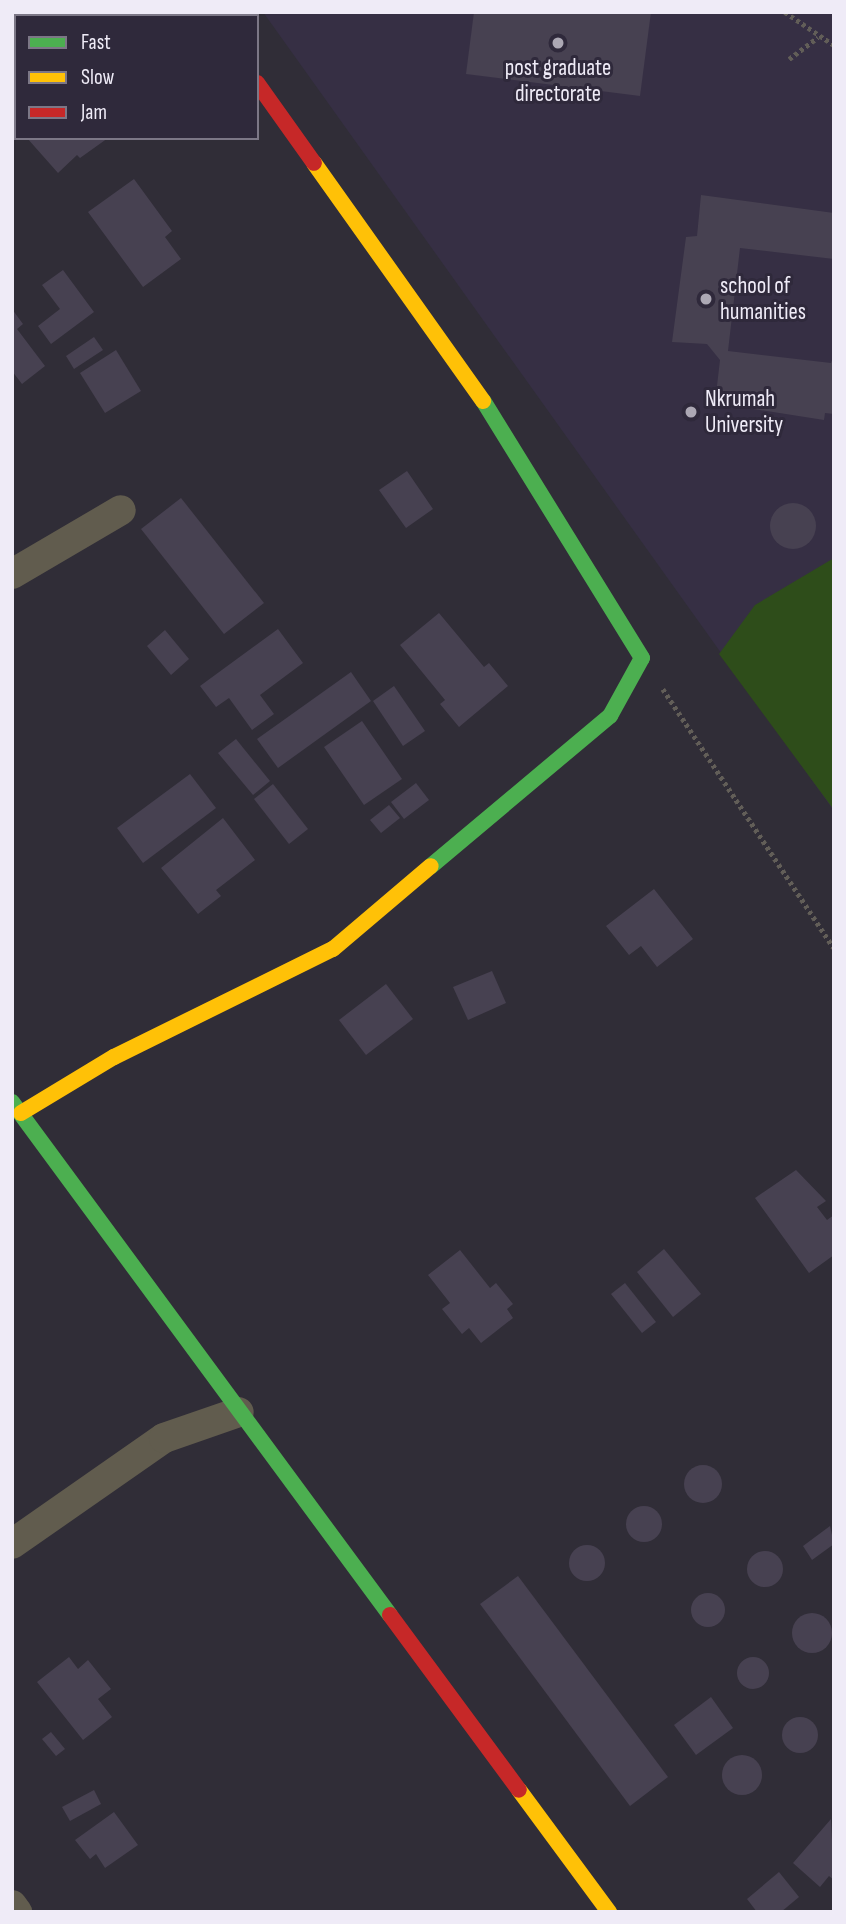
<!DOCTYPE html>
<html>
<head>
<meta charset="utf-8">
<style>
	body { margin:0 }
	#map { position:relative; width:846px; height:1924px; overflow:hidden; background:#302d37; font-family:"Sofia Sans Condensed",sans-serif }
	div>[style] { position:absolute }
	.built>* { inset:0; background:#362f44 }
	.green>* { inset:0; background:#2e4d1a }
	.building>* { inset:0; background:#474151 }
	.round { border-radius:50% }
	.path>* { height:4.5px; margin-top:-2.25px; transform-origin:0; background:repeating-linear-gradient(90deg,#625e58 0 3.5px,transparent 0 7px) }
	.street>* { height:30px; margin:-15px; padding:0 15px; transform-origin:15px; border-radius:15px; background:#615c4e }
	.fast>* { height:16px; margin:-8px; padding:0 8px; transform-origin:8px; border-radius:8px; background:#4caf50 }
	.slow>* { height:16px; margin:-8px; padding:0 8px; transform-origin:8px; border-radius:8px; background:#ffc107 }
	.jam>* { height:16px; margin:-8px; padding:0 8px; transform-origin:8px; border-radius:8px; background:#c62828 }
	.dots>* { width:19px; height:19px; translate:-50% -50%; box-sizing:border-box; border:4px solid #2f293b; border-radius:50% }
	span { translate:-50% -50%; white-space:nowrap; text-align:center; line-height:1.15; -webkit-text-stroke:6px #2f293b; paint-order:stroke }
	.poi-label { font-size:23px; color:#efebf7 }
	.left { translate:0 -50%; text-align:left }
	.frame { position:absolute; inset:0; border:14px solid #efebf7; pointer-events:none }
	.legend { position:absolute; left:14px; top:14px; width:245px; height:126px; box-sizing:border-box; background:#2f293b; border:2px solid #7c7786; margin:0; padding:9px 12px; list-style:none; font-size:21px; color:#efebf7 }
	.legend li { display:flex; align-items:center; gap:14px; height:35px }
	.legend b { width:35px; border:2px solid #7c7786 }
</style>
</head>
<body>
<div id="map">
	<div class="built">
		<div style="clip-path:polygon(263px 12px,834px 12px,834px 811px)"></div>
	</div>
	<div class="green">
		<div style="clip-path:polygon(834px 558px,834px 810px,719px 654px,755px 605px)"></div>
	</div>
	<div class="building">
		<div style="clip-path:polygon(474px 12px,651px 12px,640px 96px,466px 74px)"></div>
		<div style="clip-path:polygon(16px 71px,16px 125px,12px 121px)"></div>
		<div style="clip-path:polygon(27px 138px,108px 138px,80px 158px,77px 155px,58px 173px)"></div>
		<div style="clip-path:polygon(134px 179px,172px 231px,165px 237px,181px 259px,143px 287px,88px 212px)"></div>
		<div style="clip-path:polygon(701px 195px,834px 213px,834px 259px,740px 248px,728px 351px,831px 363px,834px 355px,834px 414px,825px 413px,824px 420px,715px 403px,720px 360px,707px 344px,672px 342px,686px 237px,697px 236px)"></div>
		<div style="clip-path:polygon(63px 270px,94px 312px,51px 344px,38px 326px,60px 309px,42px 285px)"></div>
		<div style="clip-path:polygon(12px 309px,23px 324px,17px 329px,45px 366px,22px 384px,12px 371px)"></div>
		<div style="clip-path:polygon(94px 337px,103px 350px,74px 369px,66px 356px)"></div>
		<div style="clip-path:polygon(116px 350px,141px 391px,105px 413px,80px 373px)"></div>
		<div style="clip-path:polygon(407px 471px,433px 509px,406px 528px,379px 490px)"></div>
		<div style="clip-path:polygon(181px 498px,264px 603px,224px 634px,141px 529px)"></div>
		<div class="round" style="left:770px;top:503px;width:46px;height:46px"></div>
		<div style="clip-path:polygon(439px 613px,484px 667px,489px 663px,508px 686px,459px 727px,440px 704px,445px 700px,400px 645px)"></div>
		<div style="clip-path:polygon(278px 629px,303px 663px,260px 695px,274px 714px,252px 730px,229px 698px,216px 707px,200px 686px)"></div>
		<div style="clip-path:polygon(165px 630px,189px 659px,171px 675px,147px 646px)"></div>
		<div style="clip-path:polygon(351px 672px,371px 701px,278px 768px,257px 739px)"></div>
		<div style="clip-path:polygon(394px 686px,425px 731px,403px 746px,373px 701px)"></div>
		<div style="clip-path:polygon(362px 721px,402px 779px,364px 805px,324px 747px)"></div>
		<div style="clip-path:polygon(236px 739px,270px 781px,253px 795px,218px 753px)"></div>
		<div style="clip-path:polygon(190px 774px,216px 808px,143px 863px,117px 828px)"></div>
		<div style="clip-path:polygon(416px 783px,429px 800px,404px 819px,391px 802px)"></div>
		<div style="clip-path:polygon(273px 784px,308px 829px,289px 844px,254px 799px)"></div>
		<div style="clip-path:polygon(389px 805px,400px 818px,381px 833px,370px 820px)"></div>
		<div style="clip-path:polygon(223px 818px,255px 860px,216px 890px,221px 896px,198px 914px,161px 868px)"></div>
		<div style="clip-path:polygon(654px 889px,693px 939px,657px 967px,641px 946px,629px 955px,606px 926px)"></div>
		<div style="clip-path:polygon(492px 971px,506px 1003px,468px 1020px,453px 987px)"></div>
		<div style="clip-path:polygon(386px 984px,413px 1019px,366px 1055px,339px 1020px)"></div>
		<div style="clip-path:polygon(796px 1170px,826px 1201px,817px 1207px,827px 1220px,834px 1215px,834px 1255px,809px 1273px,755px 1198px)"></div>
		<div style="clip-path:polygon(664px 1249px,701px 1294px,673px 1317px,637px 1272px)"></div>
		<div style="clip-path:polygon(460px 1250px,490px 1288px,496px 1283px,513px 1304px,507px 1309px,513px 1318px,481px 1343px,469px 1328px,462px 1334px,442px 1309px,450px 1303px,428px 1275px)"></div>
		<div style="clip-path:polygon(625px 1283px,656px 1322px,642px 1333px,611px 1294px)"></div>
		<div class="round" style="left:684px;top:1465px;width:38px;height:38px"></div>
		<div class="round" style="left:626px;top:1506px;width:36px;height:36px"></div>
		<div style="clip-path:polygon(830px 1526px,834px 1544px,812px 1560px,803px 1546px)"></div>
		<div class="round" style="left:569px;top:1545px;width:36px;height:36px"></div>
		<div class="round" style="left:747px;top:1551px;width:36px;height:36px"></div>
		<div style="clip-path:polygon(518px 1576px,668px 1777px,630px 1806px,480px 1604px)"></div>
		<div class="round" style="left:691px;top:1593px;width:34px;height:34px"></div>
		<div class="round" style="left:792px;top:1613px;width:40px;height:40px"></div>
		<div class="round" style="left:737px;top:1657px;width:32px;height:32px"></div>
		<div style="clip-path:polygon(69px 1657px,78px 1669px,88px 1660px,111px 1689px,98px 1699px,112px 1717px,83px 1740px,37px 1682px)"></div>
		<div style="clip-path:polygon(711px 1697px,733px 1728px,696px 1755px,674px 1725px)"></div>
		<div class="round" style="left:782px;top:1717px;width:36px;height:36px"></div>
		<div style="clip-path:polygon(51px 1732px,65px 1749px,56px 1756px,42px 1739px)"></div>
		<div class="round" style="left:722px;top:1755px;width:40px;height:40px"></div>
		<div style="clip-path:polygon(94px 1790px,101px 1804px,70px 1821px,62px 1807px)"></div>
		<div style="clip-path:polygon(114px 1812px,138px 1845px,105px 1868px,96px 1854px,90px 1859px,75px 1840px)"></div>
		<div style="clip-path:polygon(831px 1819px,834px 1880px,829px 1876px,820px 1887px,793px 1863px)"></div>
		<div style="clip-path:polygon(779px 1872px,799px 1897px,781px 1912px,757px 1912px,747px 1899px)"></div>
	</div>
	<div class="path">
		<div style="left:785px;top:12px;width:59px;rotate:34deg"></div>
		<div style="left:789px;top:59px;width:36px;rotate:-37deg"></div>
		<div style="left:663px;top:689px;width:310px;rotate:56.6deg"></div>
	</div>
	<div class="street">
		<div style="left:207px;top:12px;width:4px;rotate:63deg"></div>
		<div style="left:12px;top:574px;width:126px;rotate:-30.4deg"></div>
		<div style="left:12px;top:1544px;width:185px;rotate:-34.9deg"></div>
		<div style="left:164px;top:1438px;width:79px;rotate:-19.1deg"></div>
		<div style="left:12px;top:1905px;width:9px;rotate:54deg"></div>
	</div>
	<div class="fast">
		<div style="left:431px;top:866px;width:234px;rotate:-40deg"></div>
		<div style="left:610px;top:716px;width:66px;rotate:-61.1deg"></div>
		<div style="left:642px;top:658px;width:302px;rotate:-121.7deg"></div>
		<div style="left:12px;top:1102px;width:637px;rotate:53.62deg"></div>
	</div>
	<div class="slow">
		<div style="left:314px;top:163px;width:292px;rotate:54.6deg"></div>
		<div style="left:21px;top:1113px;width:109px;rotate:-31.1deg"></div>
		<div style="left:114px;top:1057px;width:244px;rotate:-26.3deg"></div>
		<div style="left:333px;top:949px;width:128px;rotate:-40.3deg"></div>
		<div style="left:519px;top:1790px;width:152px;rotate:53.6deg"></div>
	</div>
	<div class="jam">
		<div style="left:257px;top:83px;width:98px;rotate:54.5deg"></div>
		<div style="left:390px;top:1615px;width:217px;rotate:53.6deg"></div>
	</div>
	<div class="dots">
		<div style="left:558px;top:43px;background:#aca8b4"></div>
		<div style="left:706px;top:299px;background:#aca8b4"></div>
		<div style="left:691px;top:412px;background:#aca8b4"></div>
	</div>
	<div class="poi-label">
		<span style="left:558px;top:81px">post graduate<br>directorate</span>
		<span class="left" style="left:720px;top:299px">school of<br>humanities</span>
		<span class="left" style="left:705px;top:412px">Nkrumah<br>University</span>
	</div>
	<div class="frame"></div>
	<ul class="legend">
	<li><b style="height:9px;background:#4caf50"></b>Fast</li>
	<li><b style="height:9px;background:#ffc107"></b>Slow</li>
	<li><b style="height:9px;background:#c62828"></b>Jam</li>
	</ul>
</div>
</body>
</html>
